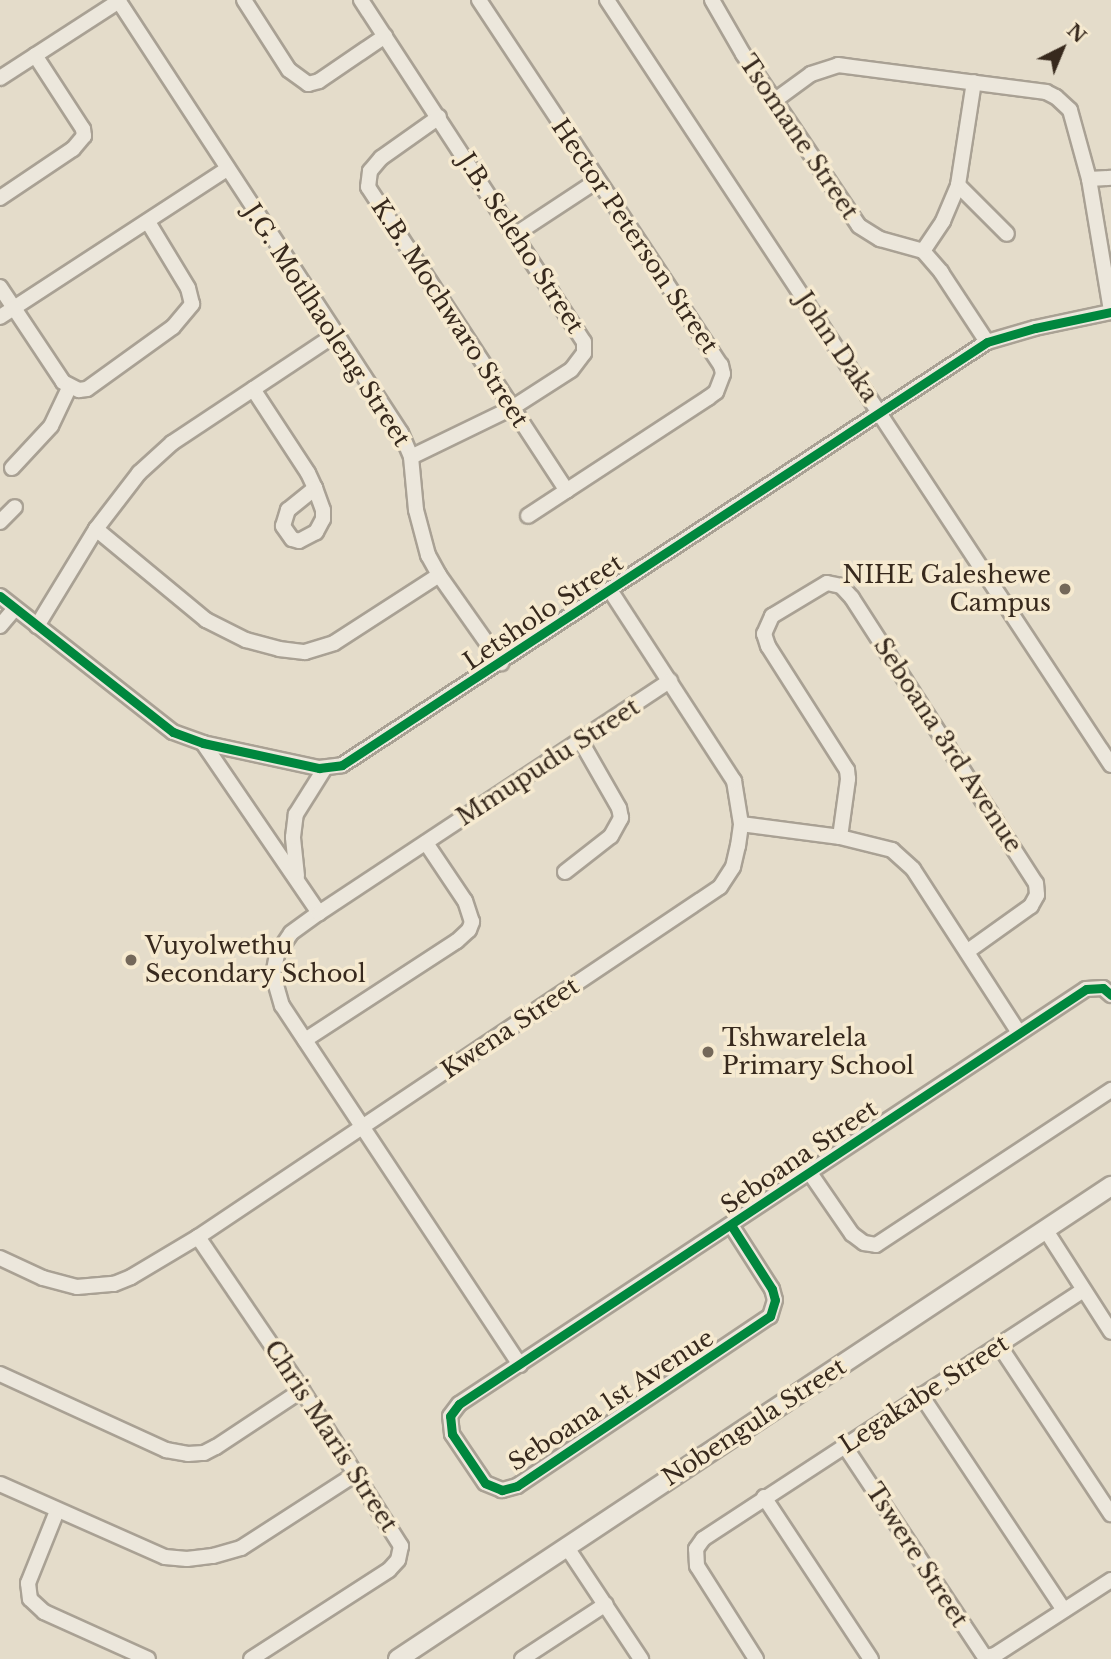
<!DOCTYPE html>
<html>
<head>
<meta charset="utf-8">
<style>
	body { margin:0 }
	#map { position:relative; width:1111px; height:1659px; overflow:hidden; background:#e4dcca; font-family:"Libre Baskerville",serif }
	div>[style] { position:absolute }
	.roads { filter:drop-shadow(2px 0 #a9a194) drop-shadow(-2px 0 #a9a194) drop-shadow(0 2px #a9a194) drop-shadow(0 -2px #a9a194) }
	.minor>* { height:14px; margin:-7px; padding:0 7px; transform-origin:7px; border-radius:7px; background:#ece7dc }
	.tertiary>* { height:18px; margin:-9px; padding:0 9px; transform-origin:9px; border-radius:9px; background:#ece7dc }
	.cycleway>* { height:9px; margin:-4.5px; padding:0 4.5px; transform-origin:4.5px; border-radius:4.5px; background:#00873e }
	.dots>* { width:19px; height:19px; translate:-50% -50%; box-sizing:border-box; border:4px solid #f6ead0; border-radius:50% }
	span { translate:-50% -50%; white-space:nowrap; text-align:center; line-height:1.15; -webkit-text-stroke:7px #f6ead0; paint-order:stroke }
	.street-label { font-size:24px; color:#37291d }
	.poi-label { font-size:24px; color:#37291d }
	.right { translate:-100% -50%; text-align:right }
	.left { translate:0 -50%; text-align:left }
	.north { position:absolute; left:1027px; top:14px; width:70px; height:70px; -webkit-text-stroke:5px #f6ead0; paint-order:stroke; rotate:43deg; font-size:19px; font-weight:700; line-height:28px; text-align:center; color:#37291d }
	.north::after { content:''; display:block; margin:auto; width:24px; height:32px; background:#37291d; clip-path:polygon(50% 0,100% 100%,50% 72%,0 100%) }
</style>
</head>
<body>
<div id="map">
	<div class="roads">
		<div class="minor">
			<div style="left:118px;top:0;width:517px;rotate:56.83deg"></div>
			<div style="left:401px;top:433px;width:26px;rotate:67deg"></div>
			<div style="left:411px;top:457px;width:53px;rotate:84.6deg"></div>
			<div style="left:416px;top:510px;width:47px;rotate:75.1deg"></div>
			<div style="left:428px;top:555px;width:23px;rotate:61deg"></div>
			<div style="left:439px;top:575px;width:108px;rotate:54.8deg"></div>
			<div style="left:244px;top:0;width:83px;rotate:57.3deg"></div>
			<div style="left:289px;top:70px;width:24px;rotate:36deg"></div>
			<div style="left:308px;top:84px;width:11px;rotate:-15deg"></div>
			<div style="left:319px;top:81px;width:80px;rotate:-34.3deg"></div>
			<div style="left:361px;top:0;width:408px;rotate:56.9deg"></div>
			<div style="left:584px;top:342px;width:11px;rotate:90deg"></div>
			<div style="left:584px;top:353px;width:21px;rotate:127deg"></div>
			<div style="left:571px;top:370px;width:70px;rotate:147.2deg"></div>
			<div style="left:512px;top:408px;width:112px;rotate:154.1deg"></div>
			<div style="left:479px;top:0;width:438px;rotate:56.5deg"></div>
			<div style="left:721px;top:365px;width:9px;rotate:77deg"></div>
			<div style="left:723px;top:374px;width:19px;rotate:111deg"></div>
			<div style="left:716px;top:392px;width:10px;rotate:143deg"></div>
			<div style="left:708px;top:398px;width:215px;rotate:146.8deg"></div>
			<div style="left:607px;top:0;width:916px;rotate:56.62deg"></div>
			<div style="left:712px;top:0;width:62px;rotate:60.1deg"></div>
			<div style="left:743px;top:54px;width:207px;rotate:56deg"></div>
			<div style="left:859px;top:226px;width:25px;rotate:32deg"></div>
			<div style="left:880px;top:239px;width:45px;rotate:15.6deg"></div>
			<div style="left:923px;top:251px;width:28px;rotate:49deg"></div>
			<div style="left:941px;top:272px;width:84px;rotate:56.7deg"></div>
			<div style="left:0;top:78px;width:142px;rotate:-32.9deg"></div>
			<div style="left:774px;top:101px;width:46px;rotate:-36.1deg"></div>
			<div style="left:811px;top:74px;width:28px;rotate:-18deg"></div>
			<div style="left:838px;top:65px;width:210px;rotate:7.4deg"></div>
			<div style="left:1046px;top:92px;width:11px;rotate:27deg"></div>
			<div style="left:1056px;top:97px;width:19px;rotate:43deg"></div>
			<div style="left:1070px;top:110px;width:72px;rotate:74.6deg"></div>
			<div style="left:1089px;top:179px;width:134px;rotate:80.5deg"></div>
			<div style="left:439px;top:117px;width:71px;rotate:144.7deg"></div>
			<div style="left:381px;top:158px;width:17px;rotate:130deg"></div>
			<div style="left:370px;top:171px;width:16px;rotate:97deg"></div>
			<div style="left:368px;top:187px;width:363px;rotate:56.8deg"></div>
			<div style="left:1089px;top:179px;width:22px;rotate:-3deg"></div>
			<div style="left:958px;top:185px;width:69px;rotate:45deg"></div>
			<div style="left:0;top:198px;width:88px;rotate:-33.9deg"></div>
			<div style="left:73px;top:149px;width:17px;rotate:-50deg"></div>
			<div style="left:84px;top:136px;width:7px;rotate:-98deg"></div>
			<div style="left:83px;top:129px;width:88px;rotate:-123deg"></div>
			<div style="left:516px;top:234px;width:98px;rotate:-33.4deg"></div>
			<div style="left:923px;top:251px;width:36px;rotate:-56deg"></div>
			<div style="left:943px;top:221px;width:39px;rotate:-67deg"></div>
			<div style="left:958px;top:185px;width:104px;rotate:-81.2deg"></div>
			<div style="left:0;top:287px;width:114px;rotate:56.4deg"></div>
			<div style="left:63px;top:382px;width:18px;rotate:27deg"></div>
			<div style="left:79px;top:390px;width:8px;rotate:-7deg"></div>
			<div style="left:87px;top:389px;width:106px;rotate:-35.8deg"></div>
			<div style="left:173px;top:327px;width:30px;rotate:-50deg"></div>
			<div style="left:192px;top:304px;width:16px;rotate:-104deg"></div>
			<div style="left:188px;top:288px;width:77px;rotate:-121.2deg"></div>
			<div style="left:0;top:317px;width:271px;rotate:-33.1deg"></div>
			<div style="left:253px;top:389px;width:100px;rotate:56.8deg"></div>
			<div style="left:308px;top:473px;width:17px;rotate:65deg"></div>
			<div style="left:315px;top:488px;width:23px;rotate:70deg"></div>
			<div style="left:323px;top:510px;width:9px;rotate:90deg"></div>
			<div style="left:323px;top:519px;width:15px;rotate:118deg"></div>
			<div style="left:316px;top:532px;width:19px;rotate:152deg"></div>
			<div style="left:299px;top:541px;width:7px;rotate:-164deg"></div>
			<div style="left:292px;top:539px;width:16px;rotate:-125deg"></div>
			<div style="left:283px;top:526px;width:17px;rotate:-73deg"></div>
			<div style="left:288px;top:510px;width:35px;rotate:-39deg"></div>
			<div style="left:12px;top:468px;width:57px;rotate:-47.1deg"></div>
			<div style="left:51px;top:426px;width:44px;rotate:-64.6deg"></div>
			<div style="left:0;top:522px;width:21px;rotate:-45deg"></div>
			<div style="left:96px;top:529px;width:143px;rotate:39.6deg"></div>
			<div style="left:206px;top:620px;width:45px;rotate:26.6deg"></div>
			<div style="left:246px;top:640px;width:34px;rotate:15deg"></div>
			<div style="left:279px;top:649px;width:26px;rotate:7deg"></div>
			<div style="left:305px;top:652px;width:30px;rotate:-17deg"></div>
			<div style="left:334px;top:643px;width:125px;rotate:-32.9deg"></div>
			<div style="left:0;top:596px;width:220px;rotate:38.2deg"></div>
			<div style="left:173px;top:732px;width:32px;rotate:20deg"></div>
			<div style="left:203px;top:743px;width:119px;rotate:12.2deg"></div>
			<div style="left:319px;top:768px;width:23px;rotate:-7deg"></div>
			<div style="left:342px;top:765px;width:771px;rotate:-33.26deg"></div>
			<div style="left:987px;top:342px;width:50px;rotate:-16.3deg"></div>
			<div style="left:1035px;top:328px;width:78px;rotate:-11.9deg"></div>
			<div style="left:0;top:626px;width:23px;rotate:-50deg"></div>
			<div style="left:37px;top:626px;width:114px;rotate:-58.7deg"></div>
			<div style="left:96px;top:529px;width:71px;rotate:-52.5deg"></div>
			<div style="left:139px;top:473px;width:45px;rotate:-42.3deg"></div>
			<div style="left:172px;top:443px;width:197px;rotate:-33.6deg"></div>
			<div style="left:203px;top:743px;width:206px;rotate:55.7deg"></div>
			<div style="left:741px;top:824px;width:100px;rotate:7.5deg"></div>
			<div style="left:840px;top:837px;width:54px;rotate:14deg"></div>
			<div style="left:892px;top:850px;width:28px;rotate:42deg"></div>
			<div style="left:913px;top:869px;width:195px;rotate:57.1deg"></div>
			<div style="left:840px;top:837px;width:59px;rotate:-82.1deg"></div>
			<div style="left:848px;top:779px;width:9px;rotate:-96deg"></div>
			<div style="left:847px;top:770px;width:147px;rotate:-122.5deg"></div>
			<div style="left:768px;top:646px;width:13px;rotate:-108deg"></div>
			<div style="left:764px;top:634px;width:20px;rotate:-66deg"></div>
			<div style="left:772px;top:616px;width:64px;rotate:-31deg"></div>
			<div style="left:827px;top:583px;width:14px;rotate:12deg"></div>
			<div style="left:841px;top:586px;width:16px;rotate:47deg"></div>
			<div style="left:852px;top:598px;width:339px;rotate:57.2deg"></div>
			<div style="left:1036px;top:883px;width:12px;rotate:85deg"></div>
			<div style="left:1037px;top:895px;width:13px;rotate:119deg"></div>
			<div style="left:1031px;top:906px;width:77px;rotate:144.5deg"></div>
			<div style="left:565px;top:872px;width:58px;rotate:-38deg"></div>
			<div style="left:611px;top:836px;width:21px;rotate:-61deg"></div>
			<div style="left:621px;top:818px;width:10px;rotate:-101deg"></div>
			<div style="left:619px;top:808px;width:78px;rotate:-119.8deg"></div>
			<div style="left:297px;top:876px;width:39px;rotate:-96deg"></div>
			<div style="left:293px;top:837px;width:23px;rotate:-83deg"></div>
			<div style="left:296px;top:814px;width:54px;rotate:-57.8deg"></div>
			<div style="left:305px;top:1040px;width:181px;rotate:-33.1deg"></div>
			<div style="left:457px;top:941px;width:16px;rotate:-43deg"></div>
			<div style="left:469px;top:930px;width:9px;rotate:-69deg"></div>
			<div style="left:472px;top:922px;width:22px;rotate:-108deg"></div>
			<div style="left:465px;top:901px;width:70px;rotate:-123.9deg"></div>
			<div style="left:810px;top:1173px;width:74px;rotate:55.5deg"></div>
			<div style="left:852px;top:1234px;width:15px;rotate:37deg"></div>
			<div style="left:864px;top:1243px;width:12px;rotate:9deg"></div>
			<div style="left:876px;top:1245px;width:282px;rotate:-33.4deg"></div>
			<div style="left:731px;top:1225px;width:76px;rotate:57.4deg"></div>
			<div style="left:772px;top:1289px;width:11px;rotate:75deg"></div>
			<div style="left:775px;top:1300px;width:17px;rotate:107deg"></div>
			<div style="left:770px;top:1316px;width:305px;rotate:146.1deg"></div>
			<div style="left:517px;top:1486px;width:16px;rotate:165deg"></div>
			<div style="left:502px;top:1490px;width:18px;rotate:-158deg"></div>
			<div style="left:485px;top:1483px;width:59px;rotate:-124deg"></div>
			<div style="left:452px;top:1434px;width:18px;rotate:-96deg"></div>
			<div style="left:450px;top:1416px;width:15px;rotate:-53deg"></div>
			<div style="left:459px;top:1404px;width:752px;rotate:-33.5deg"></div>
			<div style="left:1086px;top:989px;width:17px;rotate:-3deg"></div>
			<div style="left:1103px;top:988px;width:11px;rotate:41deg"></div>
			<div style="left:1045px;top:1229px;width:122px;rotate:57.3deg"></div>
			<div style="left:198px;top:1237px;width:185px;rotate:55.8deg"></div>
			<div style="left:302px;top:1390px;width:185px;rotate:57.6deg"></div>
			<div style="left:401px;top:1546px;width:14px;rotate:102deg"></div>
			<div style="left:398px;top:1560px;width:13px;rotate:132deg"></div>
			<div style="left:389px;top:1570px;width:164px;rotate:147.2deg"></div>
			<div style="left:0;top:1258px;width:47px;rotate:24.9deg"></div>
			<div style="left:43px;top:1278px;width:35px;rotate:15deg"></div>
			<div style="left:77px;top:1287px;width:37px;rotate:-5deg"></div>
			<div style="left:114px;top:1284px;width:18px;rotate:-22deg"></div>
			<div style="left:131px;top:1277px;width:78px;rotate:-30.8deg"></div>
			<div style="left:198px;top:1237px;width:628px;rotate:-33.84deg"></div>
			<div style="left:720px;top:887px;width:24px;rotate:-57deg"></div>
			<div style="left:733px;top:867px;width:22px;rotate:-77deg"></div>
			<div style="left:738px;top:846px;width:22px;rotate:-82deg"></div>
			<div style="left:741px;top:824px;width:44px;rotate:-99.2deg"></div>
			<div style="left:734px;top:781px;width:228px;rotate:-123deg"></div>
			<div style="left:999px;top:1345px;width:203px;rotate:56.5deg"></div>
			<div style="left:520px;top:1365px;width:431px;rotate:-123.5deg"></div>
			<div style="left:282px;top:1006px;width:32px;rotate:-106deg"></div>
			<div style="left:273px;top:975px;width:21px;rotate:-79deg"></div>
			<div style="left:277px;top:954px;width:25px;rotate:-56deg"></div>
			<div style="left:291px;top:933px;width:34px;rotate:-36deg"></div>
			<div style="left:319px;top:913px;width:421px;rotate:-33.5deg"></div>
			<div style="left:0;top:1374px;width:183px;rotate:24.6deg"></div>
			<div style="left:166px;top:1450px;width:22px;rotate:10deg"></div>
			<div style="left:188px;top:1454px;width:16px;rotate:-4deg"></div>
			<div style="left:204px;top:1453px;width:13px;rotate:-27deg"></div>
			<div style="left:216px;top:1447px;width:103px;rotate:-33.5deg"></div>
			<div style="left:921px;top:1395px;width:258px;rotate:56.4deg"></div>
			<div style="left:844px;top:1445px;width:255px;rotate:56.4deg"></div>
			<div style="left:985px;top:1657px;width:10px;rotate:-11deg"></div>
			<div style="left:995px;top:1655px;width:138px;rotate:-32.9deg"></div>
			<div style="left:0;top:1484px;width:180px;rotate:23.9deg"></div>
			<div style="left:165px;top:1557px;width:22px;rotate:5deg"></div>
			<div style="left:187px;top:1559px;width:26px;rotate:-7deg"></div>
			<div style="left:213px;top:1556px;width:29px;rotate:-16deg"></div>
			<div style="left:241px;top:1548px;width:138px;rotate:-32.9deg"></div>
			<div style="left:764px;top:1497px;width:194px;rotate:56.6deg"></div>
			<div style="left:57px;top:1511px;width:78px;rotate:111.9deg"></div>
			<div style="left:28px;top:1583px;width:16px;rotate:83deg"></div>
			<div style="left:30px;top:1599px;width:19px;rotate:43deg"></div>
			<div style="left:44px;top:1612px;width:114px;rotate:24.3deg"></div>
			<div style="left:566px;top:1546px;width:136px;rotate:56.4deg"></div>
			<div style="left:522px;top:1659px;width:100px;rotate:-33.2deg"></div>
			<div style="left:756px;top:1659px;width:110px;rotate:-122.4deg"></div>
			<div style="left:697px;top:1566px;width:17px;rotate:-93deg"></div>
			<div style="left:696px;top:1549px;width:12px;rotate:-55deg"></div>
			<div style="left:703px;top:1539px;width:454px;rotate:-33.2deg"></div>
		</div>
		<div class="tertiary">
			<div style="left:398px;top:1659px;width:856px;rotate:-33.56deg"></div>
		</div>
	</div>
	<div class="cycleway">
		<div style="left:0;top:596px;width:220px;rotate:38.2deg"></div>
		<div style="left:173px;top:732px;width:32px;rotate:20deg"></div>
		<div style="left:203px;top:743px;width:119px;rotate:12.2deg"></div>
		<div style="left:319px;top:768px;width:23px;rotate:-7deg"></div>
		<div style="left:342px;top:765px;width:771px;rotate:-33.26deg"></div>
		<div style="left:987px;top:342px;width:50px;rotate:-16.3deg"></div>
		<div style="left:1035px;top:328px;width:78px;rotate:-11.9deg"></div>
		<div style="left:731px;top:1225px;width:76px;rotate:57.4deg"></div>
		<div style="left:772px;top:1289px;width:11px;rotate:75deg"></div>
		<div style="left:775px;top:1300px;width:17px;rotate:107deg"></div>
		<div style="left:770px;top:1316px;width:305px;rotate:146.1deg"></div>
		<div style="left:517px;top:1486px;width:16px;rotate:165deg"></div>
		<div style="left:502px;top:1490px;width:18px;rotate:-158deg"></div>
		<div style="left:485px;top:1483px;width:59px;rotate:-124deg"></div>
		<div style="left:452px;top:1434px;width:18px;rotate:-96deg"></div>
		<div style="left:450px;top:1416px;width:15px;rotate:-53deg"></div>
		<div style="left:459px;top:1404px;width:752px;rotate:-33.5deg"></div>
		<div style="left:1086px;top:989px;width:17px;rotate:-3deg"></div>
		<div style="left:1103px;top:988px;width:11px;rotate:41deg"></div>
	</div>
	<div class="dots">
		<div style="left:1065px;top:589px;background:#74685a"></div>
		<div style="left:131px;top:960px;background:#74685a"></div>
		<div style="left:708px;top:1052px;background:#74685a"></div>
	</div>
	<div class="street-label">
		<span style="left:799px;top:137px;rotate:56deg">Tsomane Street</span>
		<span style="left:635px;top:236px;rotate:56deg">Hector Peterson Street</span>
		<span style="left:521px;top:243px;rotate:57deg">J.B. Seleho Street</span>
		<span style="left:450px;top:313px;rotate:57deg">K.B. Mochwaro Street</span>
		<span style="left:327px;top:325px;rotate:57deg">J.G. Motlhaoleng Street</span>
		<span style="left:837px;top:347px;rotate:56deg">John Daka</span>
		<span style="left:543px;top:612px;rotate:-34deg">Letsholo Street</span>
		<span style="left:948px;top:745px;rotate:57deg">Seboana 3rd Avenue</span>
		<span style="left:548px;top:762px;rotate:-33deg">Mmupudu Street</span>
		<span style="left:510px;top:1028px;rotate:-34deg">Kwena Street</span>
		<span style="left:799px;top:1157px;rotate:-34deg">Seboana Street</span>
		<span style="left:924px;top:1394px;rotate:-33deg">Legakabe Street</span>
		<span style="left:611px;top:1400px;rotate:-33deg">Seboana 1st Avenue</span>
		<span style="left:754px;top:1422px;rotate:-33deg">Nobengula Street</span>
		<span style="left:331px;top:1436px;rotate:57deg">Chris Maris Street</span>
		<span style="left:917px;top:1555px;rotate:57deg">Tswere Street</span>
	</div>
	<div class="poi-label">
		<span class="right" style="left:1051px;top:589px">NIHE Galeshewe<br>Campus</span>
		<span class="left" style="left:145px;top:960px">Vuyolwethu<br>Secondary School</span>
		<span class="left" style="left:722px;top:1052px">Tshwarelela<br>Primary School</span>
	</div>
	<div class="north">N</div>
</div>
</body>
</html>
